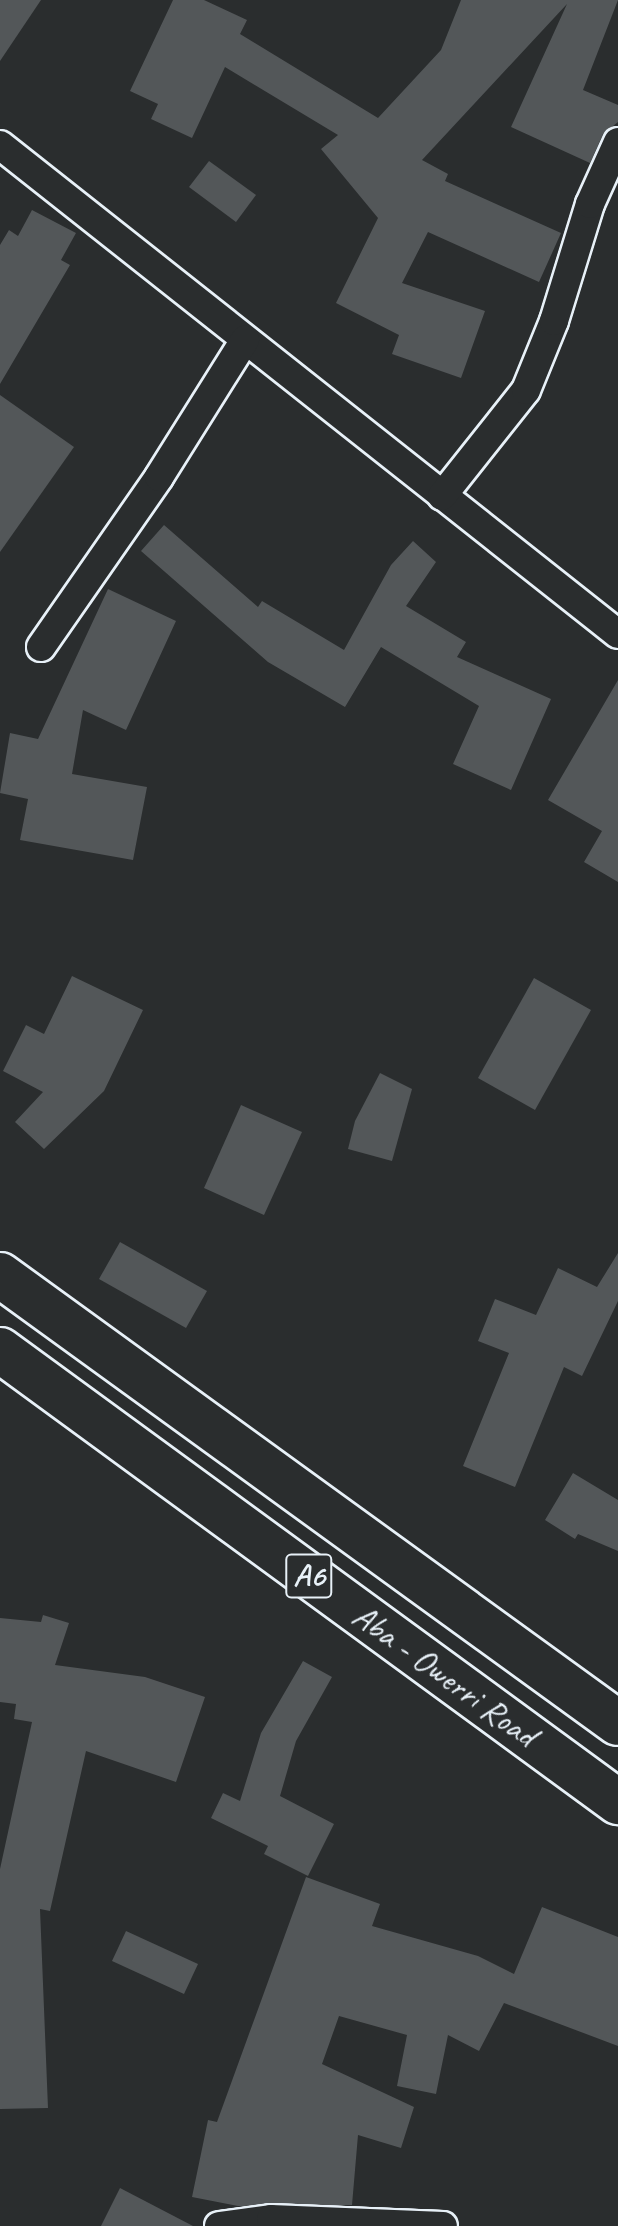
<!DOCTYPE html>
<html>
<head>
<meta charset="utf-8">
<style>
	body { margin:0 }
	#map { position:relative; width:618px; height:2226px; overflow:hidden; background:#2a2d2e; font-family:Caveat,sans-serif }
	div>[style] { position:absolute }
	.building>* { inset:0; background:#535759 }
	.roads { filter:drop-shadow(2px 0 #e8f1f8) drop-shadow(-2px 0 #e8f1f8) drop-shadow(0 2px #e8f1f8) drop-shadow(0 -2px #e8f1f8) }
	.minor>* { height:28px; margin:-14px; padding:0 14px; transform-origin:14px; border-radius:14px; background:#2a2d2e }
	.trunk>* { height:44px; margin:-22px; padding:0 22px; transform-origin:22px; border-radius:22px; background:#2a2d2e }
	span { translate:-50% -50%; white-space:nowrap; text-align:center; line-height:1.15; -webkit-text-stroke:6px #2a2d2e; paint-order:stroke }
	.shield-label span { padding:2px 6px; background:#2a2d2e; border:2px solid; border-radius:6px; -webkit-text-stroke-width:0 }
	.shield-label { font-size:32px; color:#e8f1f8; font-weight:700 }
	.street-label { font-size:34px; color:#e8f1f8 }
</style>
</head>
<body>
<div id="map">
	<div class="building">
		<div style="clip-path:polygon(0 0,41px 0,0 61px)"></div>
		<div style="clip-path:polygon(173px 0,204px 0,247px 20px,240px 34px,378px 118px,441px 50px,461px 0,618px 0,583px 90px,618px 105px,618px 122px,603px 134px,590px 163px,511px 127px,567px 4px,422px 160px,448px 174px,445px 181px,561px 233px,539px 282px,428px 232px,402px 283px,485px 311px,461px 378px,392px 354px,399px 335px,336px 303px,378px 218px,321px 149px,338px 135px,225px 67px,192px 138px,151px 119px,158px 104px,130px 91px)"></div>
		<div style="clip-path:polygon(209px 161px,256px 195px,236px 222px,189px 187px)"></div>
		<div style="clip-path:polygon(32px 210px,76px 233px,61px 260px,70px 265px,0 384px,0 245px,9px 230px,18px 236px)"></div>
		<div style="clip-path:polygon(0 395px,74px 447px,0 552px)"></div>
		<div style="clip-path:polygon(164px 525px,258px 607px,262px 601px,344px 650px,391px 565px,413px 541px,436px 562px,406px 606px,466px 642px,457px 657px,551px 699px,511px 790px,453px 764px,479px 706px,381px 647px,345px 707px,268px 662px,141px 551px)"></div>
		<div style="clip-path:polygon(108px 589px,176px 621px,126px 730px,83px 710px,72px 774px,147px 787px,133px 860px,20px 840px,28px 799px,0 793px,10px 733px,38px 739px)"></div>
		<div style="clip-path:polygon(618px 680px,618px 882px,584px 862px,602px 831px,548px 800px)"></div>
		<div style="clip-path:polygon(72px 976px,143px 1010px,104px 1091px,44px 1149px,15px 1122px,43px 1092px,3px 1071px,26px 1025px,44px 1034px)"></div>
		<div style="clip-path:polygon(534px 978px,591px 1010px,535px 1110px,478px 1078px)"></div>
		<div style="clip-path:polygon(380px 1073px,412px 1089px,392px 1161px,348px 1149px,355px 1121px)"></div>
		<div style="clip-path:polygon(241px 1105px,302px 1132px,264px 1215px,204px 1188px)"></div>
		<div style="clip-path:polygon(120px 1242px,207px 1291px,186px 1328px,99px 1279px)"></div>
		<div style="clip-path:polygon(618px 1253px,618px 1301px,582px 1376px,564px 1367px,515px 1487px,463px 1466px,509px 1353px,478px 1341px,495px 1299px,536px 1315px,558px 1268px,597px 1287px)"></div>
		<div style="clip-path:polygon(573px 1473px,618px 1500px,618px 1551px,578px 1534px,575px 1539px,545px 1520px)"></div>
		<div style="clip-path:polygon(43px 1615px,69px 1623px,55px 1665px,145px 1677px,205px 1697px,176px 1782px,86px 1751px,50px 1911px,40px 1909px,48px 2108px,0 2109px,0 1869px,32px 1722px,14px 1719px,16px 1704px,0 1702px,0 1618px,41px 1622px)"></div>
		<div style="clip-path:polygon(303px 1661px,332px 1677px,296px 1741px,280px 1796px,334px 1824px,308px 1876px,264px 1854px,268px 1846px,211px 1818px,223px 1793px,240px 1801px,261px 1733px)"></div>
		<div style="clip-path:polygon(306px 1877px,380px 1904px,372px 1926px,478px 1956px,514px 1974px,542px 1907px,618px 1937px,618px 2046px,504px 2003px,479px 2051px,448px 2035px,436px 2094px,397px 2086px,407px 2035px,339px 2016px,322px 2064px,414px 2107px,401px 2148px,358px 2135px,352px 2205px,238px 2206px,192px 2197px,208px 2120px,217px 2122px)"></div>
		<div style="clip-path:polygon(126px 1931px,198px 1964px,184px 1994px,112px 1961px)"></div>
		<div style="clip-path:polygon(120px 2188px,193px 2226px,101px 2226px)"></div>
	</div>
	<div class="roads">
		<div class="minor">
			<div style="left:0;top:145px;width:788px;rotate:38.35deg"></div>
			<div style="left:442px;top:496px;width:135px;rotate:-51.6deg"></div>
			<div style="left:526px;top:390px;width:74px;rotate:-67.9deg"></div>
			<div style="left:554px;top:321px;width:122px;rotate:-72.9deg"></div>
			<div style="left:590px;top:204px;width:68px;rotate:-65.7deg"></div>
			<div style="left:41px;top:647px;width:207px;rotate:-55.2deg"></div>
			<div style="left:159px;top:477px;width:162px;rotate:-57.9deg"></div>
			<div style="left:219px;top:2226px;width:52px;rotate:-7.7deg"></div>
			<div style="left:271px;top:2219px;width:172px;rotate:2.3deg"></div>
		</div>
		<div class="trunk">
			<div style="left:0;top:1275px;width:763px;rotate:35.94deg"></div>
			<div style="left:0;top:1350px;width:766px;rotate:36.18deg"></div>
		</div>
	</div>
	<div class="shield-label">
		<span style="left:309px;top:1576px">A6</span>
	</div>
	<div class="street-label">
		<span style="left:445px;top:1675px;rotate:36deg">Aba - Owerri Road</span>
	</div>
</div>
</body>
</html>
